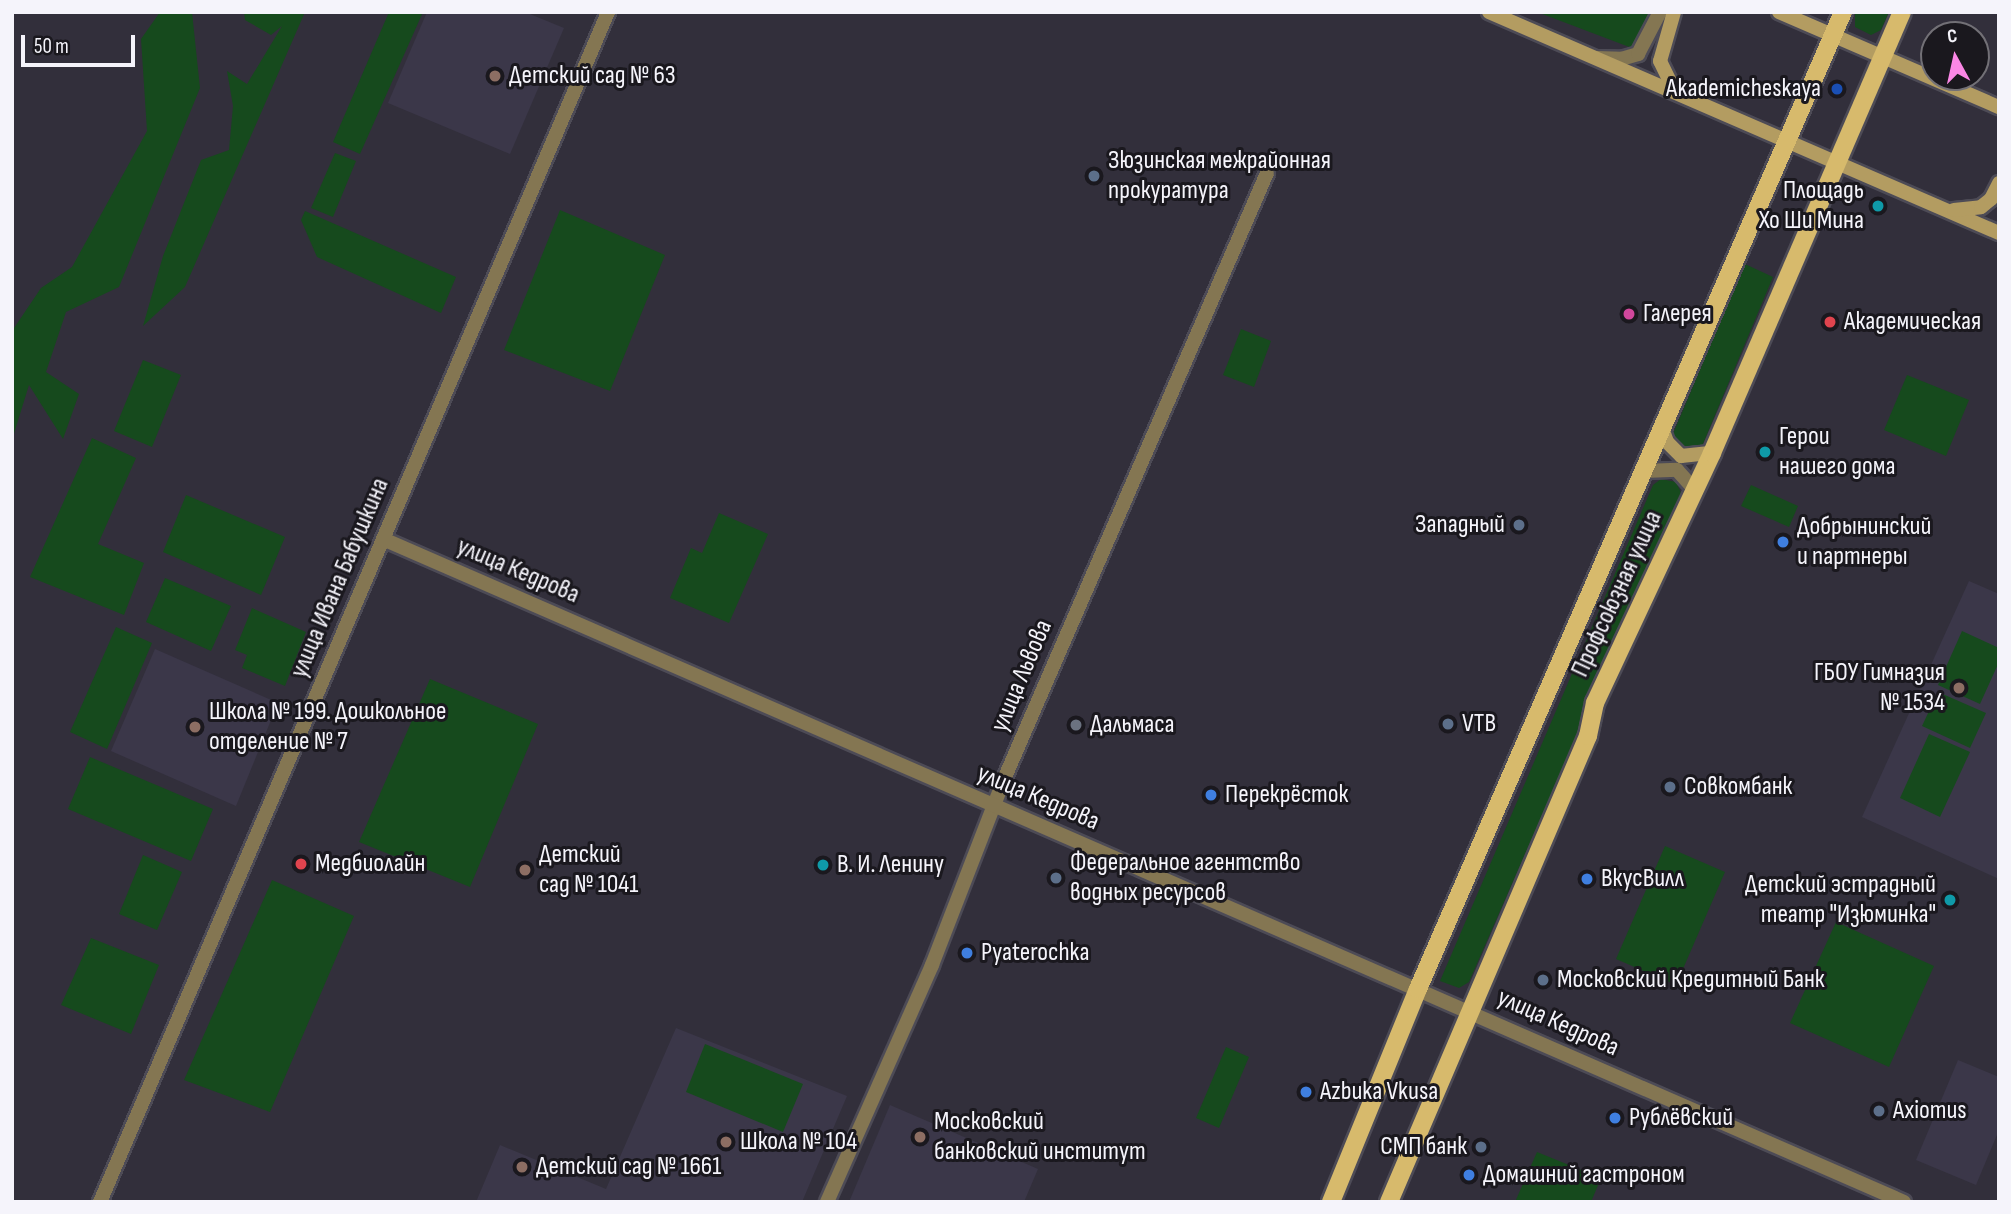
<!DOCTYPE html>
<html>
<head>
<meta charset="utf-8">
<style>
	body { margin:0 }
	#map { position:relative; width:2011px; height:1214px; overflow:hidden; background:#322f3b; font-family:"Sofia Sans Condensed",sans-serif }
	div>[style] { position:absolute }
	.built>* { inset:0; background:#3b3749 }
	.green>* { inset:0; background:#164a1d }
	.roads { filter:drop-shadow(2px 0 #4d4b56) drop-shadow(-2px 0 #4d4b56) drop-shadow(0 2px #4d4b56) drop-shadow(0 -2px #4d4b56) }
	.minor>* { height:14px; margin:-7px; padding:0 7px; transform-origin:7px; border-radius:7px; background:#847652 }
	.tertiary>* { height:14px; margin:-7px; padding:0 7px; transform-origin:7px; border-radius:7px; background:#847652 }
	.secondary>* { height:14px; margin:-7px; padding:0 7px; transform-origin:7px; border-radius:7px; background:#b39c61 }
	.primary>* { height:18px; margin:-9px; padding:0 9px; transform-origin:9px; border-radius:9px; background:#d7ba6c }
	.dots>* { width:19px; height:19px; translate:-50% -50%; box-sizing:border-box; border:4px solid #1a181e; border-radius:50% }
	span { translate:-50% -50%; white-space:nowrap; text-align:center; line-height:1.15; -webkit-text-stroke:6px #1a181e; paint-order:stroke }
	.poi-label { font-size:26px; color:#f5f4fb }
	.left { translate:0 -50%; text-align:left }
	.right { translate:-100% -50%; text-align:right }
	.street-label { font-size:26px; color:#f5f4fb }
	.frame { position:absolute; inset:0; border:14px solid #f5f4fb; pointer-events:none }
	.north { position:absolute; left:1920px; top:21px; width:70px; height:70px; box-sizing:border-box; background:#1a181e; border:2px solid #727076; border-radius:50%; rotate:352deg; font-size:19px; font-weight:700; line-height:28px; text-align:center; color:#f5f4fb }
	.north::after { content:''; display:block; margin:auto; width:24px; height:32px; background:#fb87e5; clip-path:polygon(50% 0,100% 100%,50% 72%,0 100%) }
	.scale { position:absolute; left:21px; top:35px; width:114px; height:32px; box-sizing:border-box; border:4px solid #f5f4fb; border-top:0; padding-left:9px; font-size:21px; line-height:24px; white-space:nowrap; color:#f5f4fb; -webkit-text-stroke:5px #1a181e; paint-order:stroke }
</style>
</head>
<body>
<div id="map">
	<div class="built">
		<div style="clip-path:polygon(427px 12px,525px 12px,564px 28px,510px 154px,388px 103px)"></div>
		<div style="clip-path:polygon(1969px 581px,1999px 594px,1999px 879px,1862px 817px)"></div>
		<div style="clip-path:polygon(155px 649px,278px 703px,236px 806px,111px 751px)"></div>
		<div style="clip-path:polygon(676px 1028px,847px 1096px,802px 1202px,476px 1202px,500px 1145px,606px 1189px)"></div>
		<div style="clip-path:polygon(1958px 1060px,1999px 1077px,1999px 1130px,1976px 1185px,1916px 1160px)"></div>
		<div style="clip-path:polygon(890px 1105px,1038px 1169px,1024px 1202px,849px 1202px)"></div>
	</div>
	<div class="green">
		<div style="clip-path:polygon(160px 12px,192px 12px,200px 88px,119px 287px,66px 312px,46px 372px,79px 394px,63px 439px,29px 385px,12px 440px,12px 331px,41px 288px,72px 267px,147px 131px,141px 39px)"></div>
		<div style="clip-path:polygon(244px 12px,305px 12px,185px 287px,143px 326px,163px 256px,201px 160px,229px 150px,233px 106px,227px 71px,247px 84px,282px 26px,271px 35px,245px 20px)"></div>
		<div style="clip-path:polygon(389px 12px,423px 12px,360px 154px,333px 142px)"></div>
		<div style="clip-path:polygon(1537px 12px,1656px 12px,1640px 45px,1632px 48px)"></div>
		<div style="clip-path:polygon(1855px 12px,1889px 12px,1881px 30px,1871px 35px,1855px 27px)"></div>
		<div style="clip-path:polygon(335px 153px,356px 161px,333px 217px,311px 208px)"></div>
		<div style="clip-path:polygon(560px 210px,665px 255px,610px 391px,504px 350px)"></div>
		<div style="clip-path:polygon(305px 211px,456px 277px,441px 313px,317px 257px,301px 220px)"></div>
		<div style="clip-path:polygon(1745px 264px,1773px 277px,1700px 451px,1689px 455px,1673px 442px,1672px 436px)"></div>
		<div style="clip-path:polygon(1241px 329px,1271px 341px,1254px 387px,1223px 375px)"></div>
		<div style="clip-path:polygon(143px 360px,181px 375px,152px 447px,114px 431px)"></div>
		<div style="clip-path:polygon(1907px 375px,1969px 400px,1946px 456px,1884px 430px)"></div>
		<div style="clip-path:polygon(92px 438px,136px 458px,98px 544px,144px 563px,124px 615px,30px 577px)"></div>
		<div style="clip-path:polygon(1661px 479px,1676px 482px,1682px 495px,1469px 982px,1459px 988px,1440px 981px,1653px 485px)"></div>
		<div style="clip-path:polygon(1751px 485px,1798px 506px,1789px 527px,1741px 506px)"></div>
		<div style="clip-path:polygon(186px 495px,285px 537px,261px 595px,163px 552px)"></div>
		<div style="clip-path:polygon(719px 513px,768px 534px,729px 623px,670px 598px,691px 548px,702px 553px)"></div>
		<div style="clip-path:polygon(165px 578px,231px 606px,211px 651px,146px 622px)"></div>
		<div style="clip-path:polygon(252px 608px,306px 632px,285px 686px,242px 668px,247px 655px,235px 650px)"></div>
		<div style="clip-path:polygon(116px 627px,152px 643px,107px 749px,70px 732px)"></div>
		<div style="clip-path:polygon(1962px 631px,1999px 648px,1999px 662px,1980px 704px,1938px 685px)"></div>
		<div style="clip-path:polygon(430px 679px,538px 724px,470px 887px,359px 842px)"></div>
		<div style="clip-path:polygon(1938px 692px,1986px 713px,1970px 748px,1922px 726px)"></div>
		<div style="clip-path:polygon(1929px 734px,1970px 752px,1940px 817px,1900px 798px)"></div>
		<div style="clip-path:polygon(90px 757px,213px 809px,191px 861px,68px 809px)"></div>
		<div style="clip-path:polygon(1665px 846px,1725px 872px,1676px 985px,1616px 959px)"></div>
		<div style="clip-path:polygon(143px 855px,182px 872px,157px 930px,119px 914px)"></div>
		<div style="clip-path:polygon(272px 880px,354px 916px,270px 1112px,184px 1080px)"></div>
		<div style="clip-path:polygon(1836px 922px,1934px 966px,1889px 1067px,1790px 1023px)"></div>
		<div style="clip-path:polygon(91px 938px,159px 965px,131px 1034px,61px 1005px)"></div>
		<div style="clip-path:polygon(705px 1044px,803px 1084px,783px 1132px,686px 1092px)"></div>
		<div style="clip-path:polygon(1226px 1047px,1249px 1057px,1219px 1128px,1196px 1118px)"></div>
		<div style="clip-path:polygon(1537px 1152px,1601px 1178px,1591px 1202px,1515px 1202px)"></div>
	</div>
	<div class="roads">
		<div class="minor">
			<div style="left:1597px;top:58px;width:24px;rotate:2deg"></div>
			<div style="left:1621px;top:59px;width:18px;rotate:-16deg"></div>
			<div style="left:1638px;top:54px;width:47px;rotate:-62.4deg"></div>
			<div style="left:827px;top:1202px;width:259px;rotate:-66.1deg"></div>
			<div style="left:932px;top:965px;width:202px;rotate:-68.8deg"></div>
			<div style="left:1005px;top:777px;width:658px;rotate:-66.55deg"></div>
		</div>
		<div class="tertiary">
			<div style="left:1644px;top:471px;width:33px;rotate:-2deg"></div>
			<div style="left:1677px;top:470px;width:27px;rotate:48deg"></div>
			<div style="left:383px;top:539px;width:1659px;rotate:23.55deg"></div>
			<div style="left:100px;top:1202px;width:1294px;rotate:-66.88deg"></div>
		</div>
		<div class="secondary">
			<div style="left:1489px;top:12px;width:556px;rotate:23.43deg"></div>
			<div style="left:1674px;top:12px;width:51px;rotate:105.9deg"></div>
			<div style="left:1660px;top:61px;width:34px;rotate:64deg"></div>
			<div style="left:1779px;top:12px;width:240px;rotate:23.4deg"></div>
			<div style="left:1954px;top:210px;width:27px;rotate:-6deg"></div>
			<div style="left:1981px;top:207px;width:13px;rotate:-39deg"></div>
			<div style="left:1991px;top:199px;width:18px;rotate:-63deg"></div>
			<div style="left:1662px;top:428px;width:15px;rotate:70deg"></div>
			<div style="left:1667px;top:442px;width:20px;rotate:45deg"></div>
			<div style="left:1681px;top:456px;width:31px;rotate:-6deg"></div>
		</div>
		<div class="primary">
			<div style="left:1331px;top:1202px;width:230px;rotate:-67.8deg"></div>
			<div style="left:1418px;top:989px;width:1065px;rotate:-66.49deg"></div>
			<div style="left:1389px;top:1202px;width:507px;rotate:-66.88deg"></div>
			<div style="left:1588px;top:736px;width:34px;rotate:-78deg"></div>
			<div style="left:1595px;top:703px;width:276px;rotate:-64.9deg"></div>
			<div style="left:1712px;top:453px;width:480px;rotate:-66.7deg"></div>
		</div>
	</div>
	<div class="dots">
		<div style="left:495px;top:76px;background:#8d6e63"></div>
		<div style="left:1837px;top:89px;background:#1a4fb4"></div>
		<div style="left:1094px;top:176px;background:#5c6f8a"></div>
		<div style="left:1878px;top:206px;background:#0f9aa8"></div>
		<div style="left:1629px;top:314px;background:#d1479c"></div>
		<div style="left:1830px;top:322px;background:#e0444e"></div>
		<div style="left:1765px;top:452px;background:#0f9aa8"></div>
		<div style="left:1519px;top:525px;background:#5c6f8a"></div>
		<div style="left:1783px;top:542px;background:#3f7fe0"></div>
		<div style="left:1959px;top:688px;background:#8d6e63"></div>
		<div style="left:1448px;top:724px;background:#5c6f8a"></div>
		<div style="left:1076px;top:725px;background:#6b7280"></div>
		<div style="left:195px;top:727px;background:#8d6e63"></div>
		<div style="left:1670px;top:787px;background:#5c6f8a"></div>
		<div style="left:1211px;top:795px;background:#3f7fe0"></div>
		<div style="left:301px;top:864px;background:#e0444e"></div>
		<div style="left:823px;top:865px;background:#0f9aa8"></div>
		<div style="left:525px;top:870px;background:#8d6e63"></div>
		<div style="left:1056px;top:878px;background:#5c6f8a"></div>
		<div style="left:1587px;top:879px;background:#3f7fe0"></div>
		<div style="left:1950px;top:900px;background:#0f9aa8"></div>
		<div style="left:967px;top:953px;background:#3f7fe0"></div>
		<div style="left:1543px;top:980px;background:#5c6f8a"></div>
		<div style="left:1306px;top:1092px;background:#3f7fe0"></div>
		<div style="left:1879px;top:1111px;background:#5c6f8a"></div>
		<div style="left:1615px;top:1118px;background:#3f7fe0"></div>
		<div style="left:920px;top:1137px;background:#8d6e63"></div>
		<div style="left:726px;top:1142px;background:#8d6e63"></div>
		<div style="left:1481px;top:1147px;background:#5c6f8a"></div>
		<div style="left:522px;top:1167px;background:#8d6e63"></div>
		<div style="left:1469px;top:1175px;background:#3f7fe0"></div>
	</div>
	<div class="poi-label">
		<span class="left" style="left:509px;top:76px">Детский сад № 63</span>
		<span class="right" style="left:1821px;top:89px">Akademicheskaya</span>
		<span class="left" style="left:1108px;top:176px">Зюзинская межрайонная<br>прокуратура</span>
		<span class="right" style="left:1864px;top:206px">Площадь<br>Хо Ши Мина</span>
		<span class="left" style="left:1643px;top:314px">Галерея</span>
		<span class="left" style="left:1844px;top:322px">Академическая</span>
		<span class="left" style="left:1779px;top:452px">Герои<br>нашего дома</span>
		<span class="right" style="left:1505px;top:525px">Западный</span>
		<span class="left" style="left:1797px;top:542px">Добрынинский<br>и партнеры</span>
		<span class="right" style="left:1945px;top:688px">ГБОУ Гимназия<br>№ 1534</span>
		<span class="left" style="left:209px;top:727px">Школа № 199. Дошкольное<br>отделение № 7</span>
		<span class="left" style="left:1462px;top:724px">VTB</span>
		<span class="left" style="left:1090px;top:725px">Дальмаса</span>
		<span class="left" style="left:1684px;top:787px">Совкомбанк</span>
		<span class="left" style="left:1225px;top:795px">Перекрёсток</span>
		<span class="left" style="left:539px;top:870px">Детский<br>сад № 1041</span>
		<span class="left" style="left:1070px;top:878px">Федеральное агентство<br>водных ресурсов</span>
		<span class="left" style="left:315px;top:864px">Медбиолайн</span>
		<span class="left" style="left:837px;top:865px">В. И. Ленину</span>
		<span class="left" style="left:1601px;top:879px">ВкусВилл</span>
		<span class="right" style="left:1936px;top:900px">Детский эстрадный<br>театр "Изюминка"</span>
		<span class="left" style="left:981px;top:953px">Pyaterochka</span>
		<span class="left" style="left:1557px;top:980px">Московский Кредитный Банк</span>
		<span class="left" style="left:1320px;top:1092px">Azbuka Vkusa</span>
		<span class="left" style="left:1893px;top:1111px">Axiomus</span>
		<span class="left" style="left:1629px;top:1118px">Рублёвский</span>
		<span class="left" style="left:934px;top:1137px">Московский<br>банковский институт</span>
		<span class="left" style="left:740px;top:1142px">Школа № 104</span>
		<span class="right" style="left:1467px;top:1147px">СМП банк</span>
		<span class="left" style="left:536px;top:1167px">Детский сад № 1661</span>
		<span class="left" style="left:1483px;top:1175px">Домашний гастроном</span>
	</div>
	<div class="street-label">
		<span style="left:518px;top:571px;rotate:23deg">улица Кедрова</span>
		<span style="left:340px;top:578px;rotate:-67deg">улица Ивана Бабушкина</span>
		<span style="left:1617px;top:594px;rotate:-65deg">Профсоюзная улица</span>
		<span style="left:1022px;top:676px;rotate:-67deg">улица Львова</span>
		<span style="left:1038px;top:798px;rotate:23deg">улица Кедрова</span>
		<span style="left:1558px;top:1023px;rotate:24deg">улица Кедрова</span>
	</div>
	<div class="frame"></div>
	<div class="north">С</div>
	<div class="scale">50 m</div>
</div>
</body>
</html>
